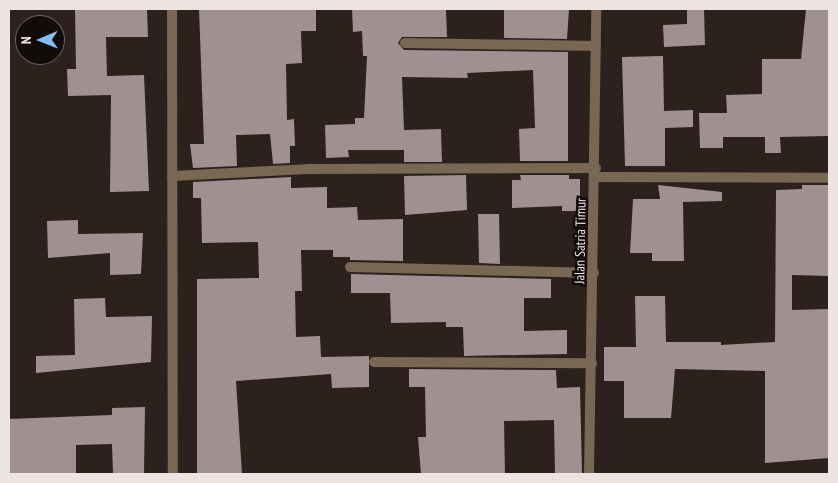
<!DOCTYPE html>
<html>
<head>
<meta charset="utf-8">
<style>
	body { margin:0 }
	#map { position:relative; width:838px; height:483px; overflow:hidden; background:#2c211d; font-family:"PT Sans Narrow",sans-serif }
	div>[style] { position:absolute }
	.building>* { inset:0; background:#a09091 }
	.street>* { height:10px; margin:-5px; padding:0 5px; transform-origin:5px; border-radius:5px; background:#786853 }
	span { translate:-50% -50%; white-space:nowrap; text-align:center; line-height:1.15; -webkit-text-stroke:5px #110c0a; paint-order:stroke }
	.street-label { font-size:14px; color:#ece4e1 }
	.frame { position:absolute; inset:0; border:10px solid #ece4e1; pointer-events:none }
	.north { position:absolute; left:15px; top:15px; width:50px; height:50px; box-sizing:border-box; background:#110c0a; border:1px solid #696260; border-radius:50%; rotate:269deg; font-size:14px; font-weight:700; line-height:20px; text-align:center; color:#ece4e1 }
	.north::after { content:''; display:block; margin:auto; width:18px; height:22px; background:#83bcfb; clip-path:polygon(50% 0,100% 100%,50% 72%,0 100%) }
</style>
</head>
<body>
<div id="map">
	<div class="building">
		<div style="clip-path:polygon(75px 9px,147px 9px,148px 37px,106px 37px,107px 76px,144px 75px,149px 191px,110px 192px,111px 95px,68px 96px,67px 69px,76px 69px)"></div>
		<div style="clip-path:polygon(199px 9px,316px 9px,316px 31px,301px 31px,302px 63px,286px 64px,287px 120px,294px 119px,295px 146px,290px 146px,290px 163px,273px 164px,270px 134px,236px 135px,237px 166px,193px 168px,190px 144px,204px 144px)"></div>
		<div style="clip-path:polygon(352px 9px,446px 9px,447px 37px,402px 37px,398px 43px,404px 50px,568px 52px,568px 161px,520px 161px,519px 129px,535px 128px,533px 70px,467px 73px,468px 78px,402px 77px,404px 130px,441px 129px,442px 162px,404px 162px,404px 150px,348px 150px,349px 157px,326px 158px,325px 125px,355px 124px,355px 118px,364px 118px,367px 56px,363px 56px,362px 31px,353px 32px)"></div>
		<div style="clip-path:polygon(504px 9px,569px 9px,567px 39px,504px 38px)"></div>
		<div style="clip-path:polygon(687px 9px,704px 9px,705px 45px,664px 47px,663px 25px,687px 24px)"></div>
		<div style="clip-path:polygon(806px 9px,829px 9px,829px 136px,780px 137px,781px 153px,765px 153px,765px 137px,723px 137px,723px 148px,700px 148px,699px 113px,727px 113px,726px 95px,762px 94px,762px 59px,801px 59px)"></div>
		<div style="clip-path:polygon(663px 56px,664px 111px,693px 110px,693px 127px,665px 128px,665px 166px,625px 166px,622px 57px)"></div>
		<div style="clip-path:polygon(466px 175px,467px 210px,405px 215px,404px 176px)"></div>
		<div style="clip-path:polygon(520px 175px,569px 175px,569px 179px,580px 179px,580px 211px,562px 211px,562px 206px,512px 208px,512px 180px,521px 180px)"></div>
		<div style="clip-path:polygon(291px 177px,291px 188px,327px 187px,327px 208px,357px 207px,358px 220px,403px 219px,403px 261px,350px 260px,350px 257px,333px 257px,333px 250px,301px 250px,302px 291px,295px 291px,296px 337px,320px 336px,321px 357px,369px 356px,369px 387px,332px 388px,331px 374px,236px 381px,242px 474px,197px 474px,197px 279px,259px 278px,258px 242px,202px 243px,201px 198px,193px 198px,193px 182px)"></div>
		<div style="clip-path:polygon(658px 185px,722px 192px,722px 201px,683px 202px,684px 261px,652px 261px,652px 253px,630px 253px,633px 199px,660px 199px)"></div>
		<div style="clip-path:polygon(802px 185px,829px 185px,829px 276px,792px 275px,792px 310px,829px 309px,829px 458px,765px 463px,765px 371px,675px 369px,671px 418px,624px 418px,624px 381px,604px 381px,604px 347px,636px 347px,635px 296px,665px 296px,666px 342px,721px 342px,721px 345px,775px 342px,776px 190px,802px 189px)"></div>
		<div style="clip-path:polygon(478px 214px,499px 214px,500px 264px,479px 263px)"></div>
		<div style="clip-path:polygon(78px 220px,78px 234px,143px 233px,141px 274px,110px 275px,110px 253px,48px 258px,47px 221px)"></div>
		<div style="clip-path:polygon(351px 274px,551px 279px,551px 298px,524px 298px,524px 331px,567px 330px,567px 354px,464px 356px,463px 327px,446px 327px,446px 322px,391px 323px,390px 293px,351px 293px)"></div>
		<div style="clip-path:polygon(105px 298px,106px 317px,152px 316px,151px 362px,36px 373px,36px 356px,75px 355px,74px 299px)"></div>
		<div style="clip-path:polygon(409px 369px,556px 370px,557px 388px,580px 387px,582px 474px,555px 474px,554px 420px,504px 421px,505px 474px,421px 474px,418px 437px,426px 437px,425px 387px,409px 387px)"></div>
		<div style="clip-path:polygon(145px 407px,144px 474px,113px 474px,112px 444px,76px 445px,76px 474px,9px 474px,9px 419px,112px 415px,112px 408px)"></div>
	</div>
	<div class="street">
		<div style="left:172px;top:9px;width:465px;rotate:89.9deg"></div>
		<div style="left:405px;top:43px;width:191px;rotate:0.9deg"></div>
		<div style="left:172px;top:176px;width:136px;rotate:-2.9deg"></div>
		<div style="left:308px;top:169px;width:288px;rotate:-0.2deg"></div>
		<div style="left:595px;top:177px;width:234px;rotate:0.2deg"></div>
		<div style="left:350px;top:267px;width:244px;rotate:1.4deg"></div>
		<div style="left:374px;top:362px;width:218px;rotate:0.3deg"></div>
		<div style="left:589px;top:474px;width:465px;rotate:-89.1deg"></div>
	</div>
	<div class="street-label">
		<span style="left:580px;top:241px;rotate:-89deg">Jalan Satria Timur</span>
	</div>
	<div class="frame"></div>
	<div class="north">N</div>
</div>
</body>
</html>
